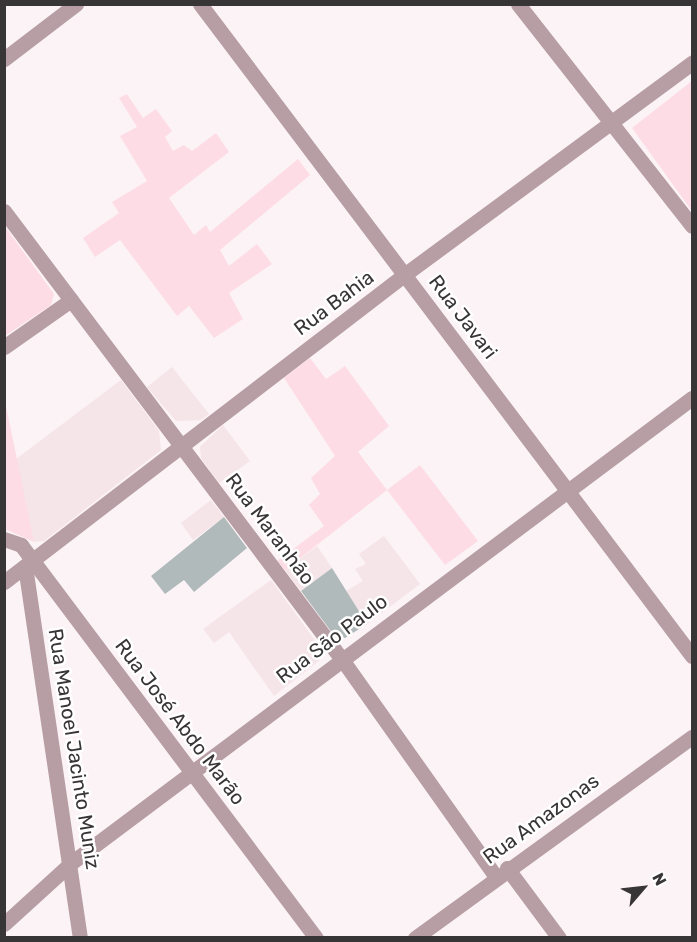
<!DOCTYPE html>
<html>
<head>
<meta charset="utf-8">
<style>
	body { margin:0 }
	#map { position:relative; width:697px; height:942px; overflow:hidden; background:#fcf3f6; font-family:Rubik,sans-serif }
	div>[style] { position:absolute }
	.built>* { inset:0; background:#f5e4e8 }
	.green>* { inset:0; background:#fddce5 }
	.building>* { inset:0; background:#b1babb }
	.minor>* { height:15px; margin:-7.5px; padding:0 7.5px; transform-origin:7.5px; border-radius:7.5px; background:#b69ea4 }
	span { translate:-50% -50%; white-space:nowrap; text-align:center; line-height:1.15; -webkit-text-stroke:5px #fff; paint-order:stroke }
	.street-label { font-size:20px; color:#383536 }
	.frame { position:absolute; inset:0; border:6px solid #383536; pointer-events:none }
	.north { position:absolute; left:613px; top:858px; width:60px; height:60px; -webkit-text-stroke:4px #fff; paint-order:stroke; rotate:62deg; font-size:16px; font-weight:700; line-height:24px; text-align:center; color:#383536 }
	.north::after { content:''; display:block; margin:auto; width:21px; height:27px; background:#383536; clip-path:polygon(50% 0,100% 100%,50% 72%,0 100%) }
</style>
</head>
<body>
<div id="map">
	<div class="built">
		<div style="clip-path:polygon(172px 367px,209px 414px,201px 420px,176px 421px,147px 387px)"></div>
		<div style="clip-path:polygon(121px 380px,159px 431px,161px 450px,44px 541px,34px 542px,16px 459px)"></div>
		<div style="clip-path:polygon(223px 425px,250px 461px,219px 483px,201px 458px,200px 447px)"></div>
		<div style="clip-path:polygon(211px 500px,224px 517px,193px 540px,181px 523px)"></div>
		<div style="clip-path:polygon(384px 536px,420px 584px,367px 624px,346px 591px,363px 581px,355px 569px,366px 564px,359px 554px)"></div>
		<div style="clip-path:polygon(317px 546px,332px 568px,301px 591px,285px 570px)"></div>
		<div style="clip-path:polygon(271px 580px,322px 650px,320px 660px,274px 696px,229px 632px,214px 643px,203px 629px)"></div>
	</div>
	<div class="green">
		<div style="clip-path:polygon(692px 81px,692px 211px,632px 128px)"></div>
		<div style="clip-path:polygon(127px 94px,143px 118px,156px 109px,172px 131px,165px 137px,173px 151px,184px 145px,192px 151px,216px 133px,229px 152px,169px 198px,194px 235px,206px 225px,210px 232px,298px 159px,310px 175px,220px 250px,229px 266px,257px 244px,272px 264px,229px 293px,243px 319px,214px 338px,189px 306px,177px 316px,120px 240px,95px 257px,83px 238px,119px 213px,112px 202px,147px 181px,120px 136px,137px 127px,119px 98px)"></div>
		<div style="clip-path:polygon(4px 225px,54px 294px,51px 305px,5px 336px)"></div>
		<div style="clip-path:polygon(310px 358px,326px 379px,345px 366px,389px 426px,358px 452px,387px 490px,420px 465px,478px 541px,445px 565px,387px 490px,285px 570px,277px 561px,324px 526px,309px 505px,320px 494px,311px 478px,335px 456px,284px 378px)"></div>
		<div style="clip-path:polygon(5px 401px,34px 542px,5px 529px)"></div>
	</div>
	<div class="building">
		<div style="clip-path:polygon(224px 517px,247px 548px,194px 592px,184px 580px,165px 594px,151px 576px)"></div>
		<div style="clip-path:polygon(332px 568px,367px 624px,345px 638px,333px 634px,301px 591px)"></div>
	</div>
	<div class="minor">
		<div style="left:200px;top:4px;width:817px;rotate:52.96deg"></div>
		<div style="left:518px;top:4px;width:282px;rotate:51.9deg"></div>
		<div style="left:4px;top:59px;width:91px;rotate:-37.4deg"></div>
		<div style="left:4px;top:211px;width:560px;rotate:52.99deg"></div>
		<div style="left:341px;top:658px;width:268px;rotate:54.7deg"></div>
		<div style="left:4px;top:347px;width:82px;rotate:-35deg"></div>
		<div style="left:4px;top:539px;width:18px;rotate:19deg"></div>
		<div style="left:21px;top:545px;width:491px;rotate:53.1deg"></div>
		<div style="left:25px;top:566px;width:376px;rotate:81.6deg"></div>
		<div style="left:4px;top:582px;width:504px;rotate:-37.51deg"></div>
		<div style="left:404px;top:275px;width:358px;rotate:-36.4deg"></div>
		<div style="left:507px;top:868px;width:87px;rotate:53.4deg"></div>
		<div style="left:4px;top:924px;width:91px;rotate:-42.3deg"></div>
		<div style="left:71px;top:863px;width:776px;rotate:-36.83deg"></div>
		<div style="left:415px;top:938px;width:342px;rotate:-36deg"></div>
	</div>
	<div class="street-label">
		<span style="left:334px;top:303px;rotate:-37deg">Rua Bahia</span>
		<span style="left:463px;top:317px;rotate:53deg">Rua Javari</span>
		<span style="left:270px;top:529px;rotate:53deg">Rua Maranhão</span>
		<span style="left:332px;top:639px;rotate:-37deg">Rua São Paulo</span>
		<span style="left:180px;top:722px;rotate:53deg">Rua José Abdo Marão</span>
		<span style="left:74px;top:749px;rotate:81deg">Rua Manoel Jacinto Muniz</span>
		<span style="left:541px;top:819px;rotate:-36deg">Rua Amazonas</span>
	</div>
	<div class="frame"></div>
	<div class="north">N</div>
</div>
</body>
</html>
